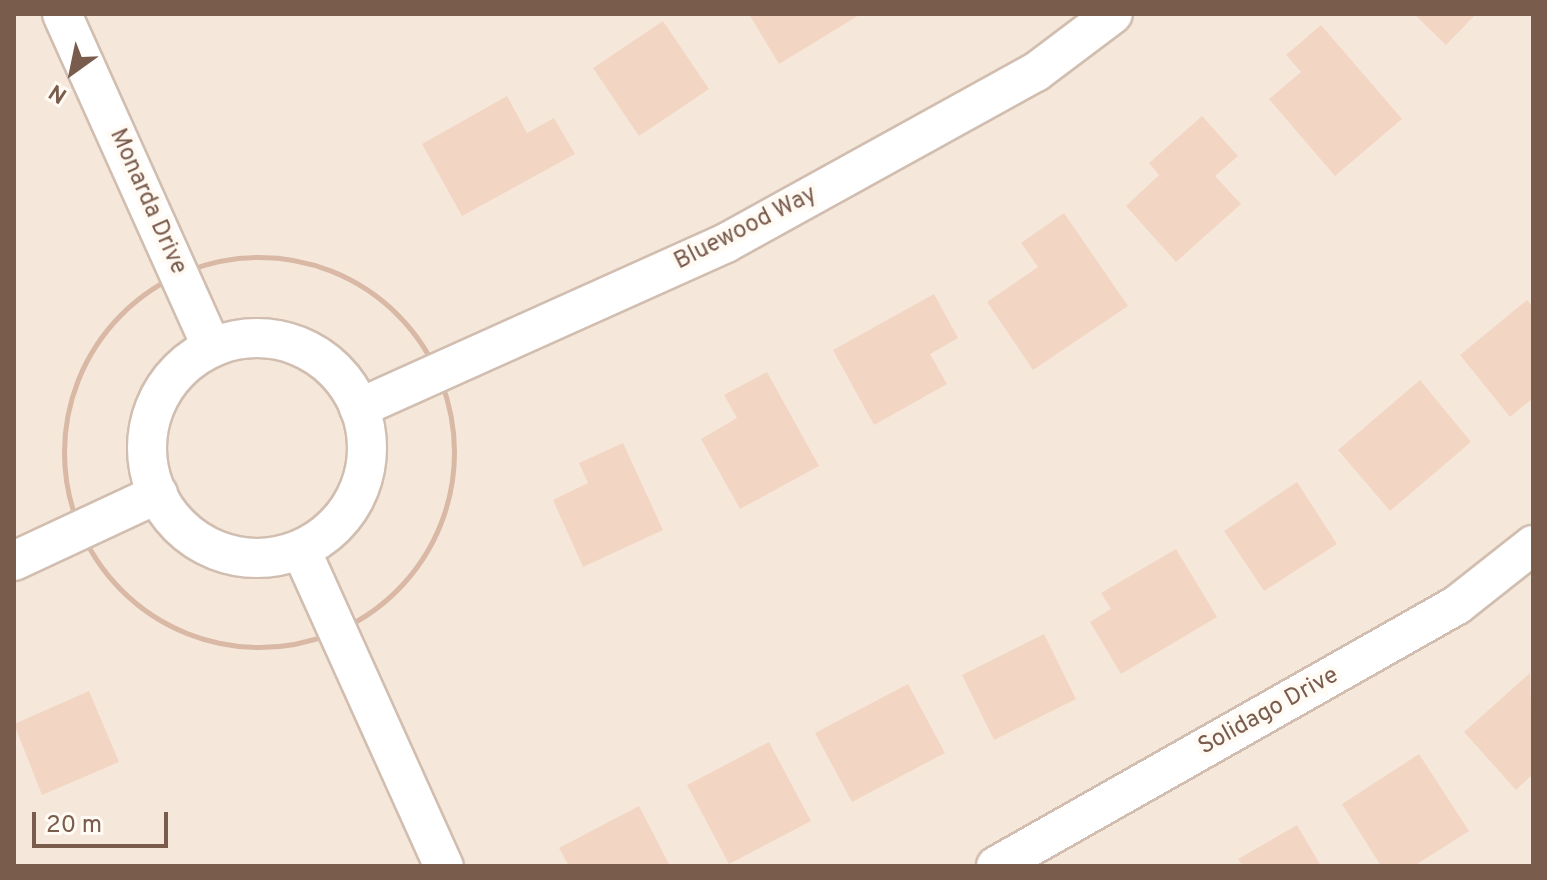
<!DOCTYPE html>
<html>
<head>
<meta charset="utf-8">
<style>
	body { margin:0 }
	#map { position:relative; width:1547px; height:880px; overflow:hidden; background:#fdf6ec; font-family:Overpass,sans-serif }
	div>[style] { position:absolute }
	.residential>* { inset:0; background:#f5e8da }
	.building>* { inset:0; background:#f3d5c3 }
	.path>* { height:5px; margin-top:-2.5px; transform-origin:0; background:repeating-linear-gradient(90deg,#d9b8a5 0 2px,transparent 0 8px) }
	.path>.ring { margin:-2.5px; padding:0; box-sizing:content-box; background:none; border:5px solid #d9b8a5; border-radius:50% }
	.roads { filter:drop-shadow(2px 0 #d1beb0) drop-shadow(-2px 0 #d1beb0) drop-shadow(0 2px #d1beb0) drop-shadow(0 -2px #d1beb0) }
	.minor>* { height:38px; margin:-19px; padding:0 19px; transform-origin:19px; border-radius:19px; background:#fff }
	.minor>.ring { margin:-19px; padding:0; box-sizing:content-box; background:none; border:38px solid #fff; border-radius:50% }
	span { translate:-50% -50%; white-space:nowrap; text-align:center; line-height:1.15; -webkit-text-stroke:8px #fffaf3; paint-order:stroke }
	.street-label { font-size:24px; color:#7a5c4d }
	.frame { position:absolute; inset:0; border:16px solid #7a5c4d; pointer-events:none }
	.north { position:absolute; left:32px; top:32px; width:80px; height:80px; -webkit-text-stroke:6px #fffaf3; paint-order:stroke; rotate:213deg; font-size:22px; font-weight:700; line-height:32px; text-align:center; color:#7a5c4d }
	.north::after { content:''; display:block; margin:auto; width:28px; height:36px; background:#7a5c4d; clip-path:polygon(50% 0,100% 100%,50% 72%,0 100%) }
	.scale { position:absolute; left:32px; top:812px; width:136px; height:36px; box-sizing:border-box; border:4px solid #7a5c4d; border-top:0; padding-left:10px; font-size:24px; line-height:28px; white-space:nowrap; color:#7a5c4d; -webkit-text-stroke:6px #fffaf3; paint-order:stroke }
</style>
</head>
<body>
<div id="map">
	<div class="residential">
		<div style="clip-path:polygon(14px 14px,1533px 14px,1533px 866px,14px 866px)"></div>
	</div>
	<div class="building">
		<div style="clip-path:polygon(749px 14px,861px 14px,779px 64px)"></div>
		<div style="clip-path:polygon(1414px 14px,1476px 14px,1446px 45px)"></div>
		<div style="clip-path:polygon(663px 21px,709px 89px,639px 136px,593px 68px)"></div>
		<div style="clip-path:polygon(1321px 25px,1402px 119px,1335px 176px,1269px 99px,1301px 72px,1286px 55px)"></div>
		<div style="clip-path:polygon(507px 96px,527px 133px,554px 118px,575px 154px,462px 216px,422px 144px)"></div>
		<div style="clip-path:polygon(1202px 116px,1238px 156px,1215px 176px,1241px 204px,1176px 262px,1126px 206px,1159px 175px,1149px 163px)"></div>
		<div style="clip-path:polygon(1064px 213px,1128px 306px,1033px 370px,987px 302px,1038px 267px,1021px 243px)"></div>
		<div style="clip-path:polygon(934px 294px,958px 338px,930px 354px,947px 384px,874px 425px,833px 350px)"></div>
		<div style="clip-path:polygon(1527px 300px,1533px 307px,1533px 398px,1510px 417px,1460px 355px)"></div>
		<div style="clip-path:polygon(767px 372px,819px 466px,740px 509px,701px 439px,737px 418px,724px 395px)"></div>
		<div style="clip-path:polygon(1420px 380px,1471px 442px,1390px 511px,1338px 450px)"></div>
		<div style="clip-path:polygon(623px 443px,663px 530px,583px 567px,553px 500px,588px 483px,579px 463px)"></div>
		<div style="clip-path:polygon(1297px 482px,1337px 544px,1264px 591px,1224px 531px)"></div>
		<div style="clip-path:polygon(1176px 549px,1217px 617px,1121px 674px,1090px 622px,1111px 609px,1101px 593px)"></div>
		<div style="clip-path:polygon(1044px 634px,1076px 699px,994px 740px,962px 675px)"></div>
		<div style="clip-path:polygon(1530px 673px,1533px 774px,1516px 790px,1464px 732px)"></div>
		<div style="clip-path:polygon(908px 684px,945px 753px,852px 802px,815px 733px)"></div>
		<div style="clip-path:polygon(89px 691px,119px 762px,42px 795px,14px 724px)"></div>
		<div style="clip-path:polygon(769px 742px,811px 821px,729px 864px,687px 785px)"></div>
		<div style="clip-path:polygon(1419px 754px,1469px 831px,1414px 866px,1381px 866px,1342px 804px)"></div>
		<div style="clip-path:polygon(639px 806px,670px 866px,569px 866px,559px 848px)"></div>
		<div style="clip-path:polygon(1297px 825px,1321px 866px,1243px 866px,1238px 859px)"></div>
	</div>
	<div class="path">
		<div class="ring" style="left:64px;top:257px;width:385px;height:385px"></div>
	</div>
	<div class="roads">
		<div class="minor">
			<div style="left:62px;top:14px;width:365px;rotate:65.8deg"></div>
			<div class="ring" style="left:147px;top:338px;width:182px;height:182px"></div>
			<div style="left:359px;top:408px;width:402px;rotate:-24.2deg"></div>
			<div style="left:726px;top:243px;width:354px;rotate:-28.9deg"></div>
			<div style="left:1036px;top:72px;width:96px;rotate:-37deg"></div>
			<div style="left:301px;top:550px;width:347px;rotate:65.7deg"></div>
			<div style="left:14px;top:561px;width:159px;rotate:-25deg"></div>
			<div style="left:996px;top:866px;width:530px;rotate:-29.52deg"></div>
			<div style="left:1457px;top:605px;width:97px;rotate:-38.3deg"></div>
		</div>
	</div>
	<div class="street-label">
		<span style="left:147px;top:202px;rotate:66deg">Monarda Drive</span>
		<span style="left:746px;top:229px;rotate:-27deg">Bluewood Way</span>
		<span style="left:1269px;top:712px;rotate:-29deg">Solidago Drive</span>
	</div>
	<div class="frame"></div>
	<div class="north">N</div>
	<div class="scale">20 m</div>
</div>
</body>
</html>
